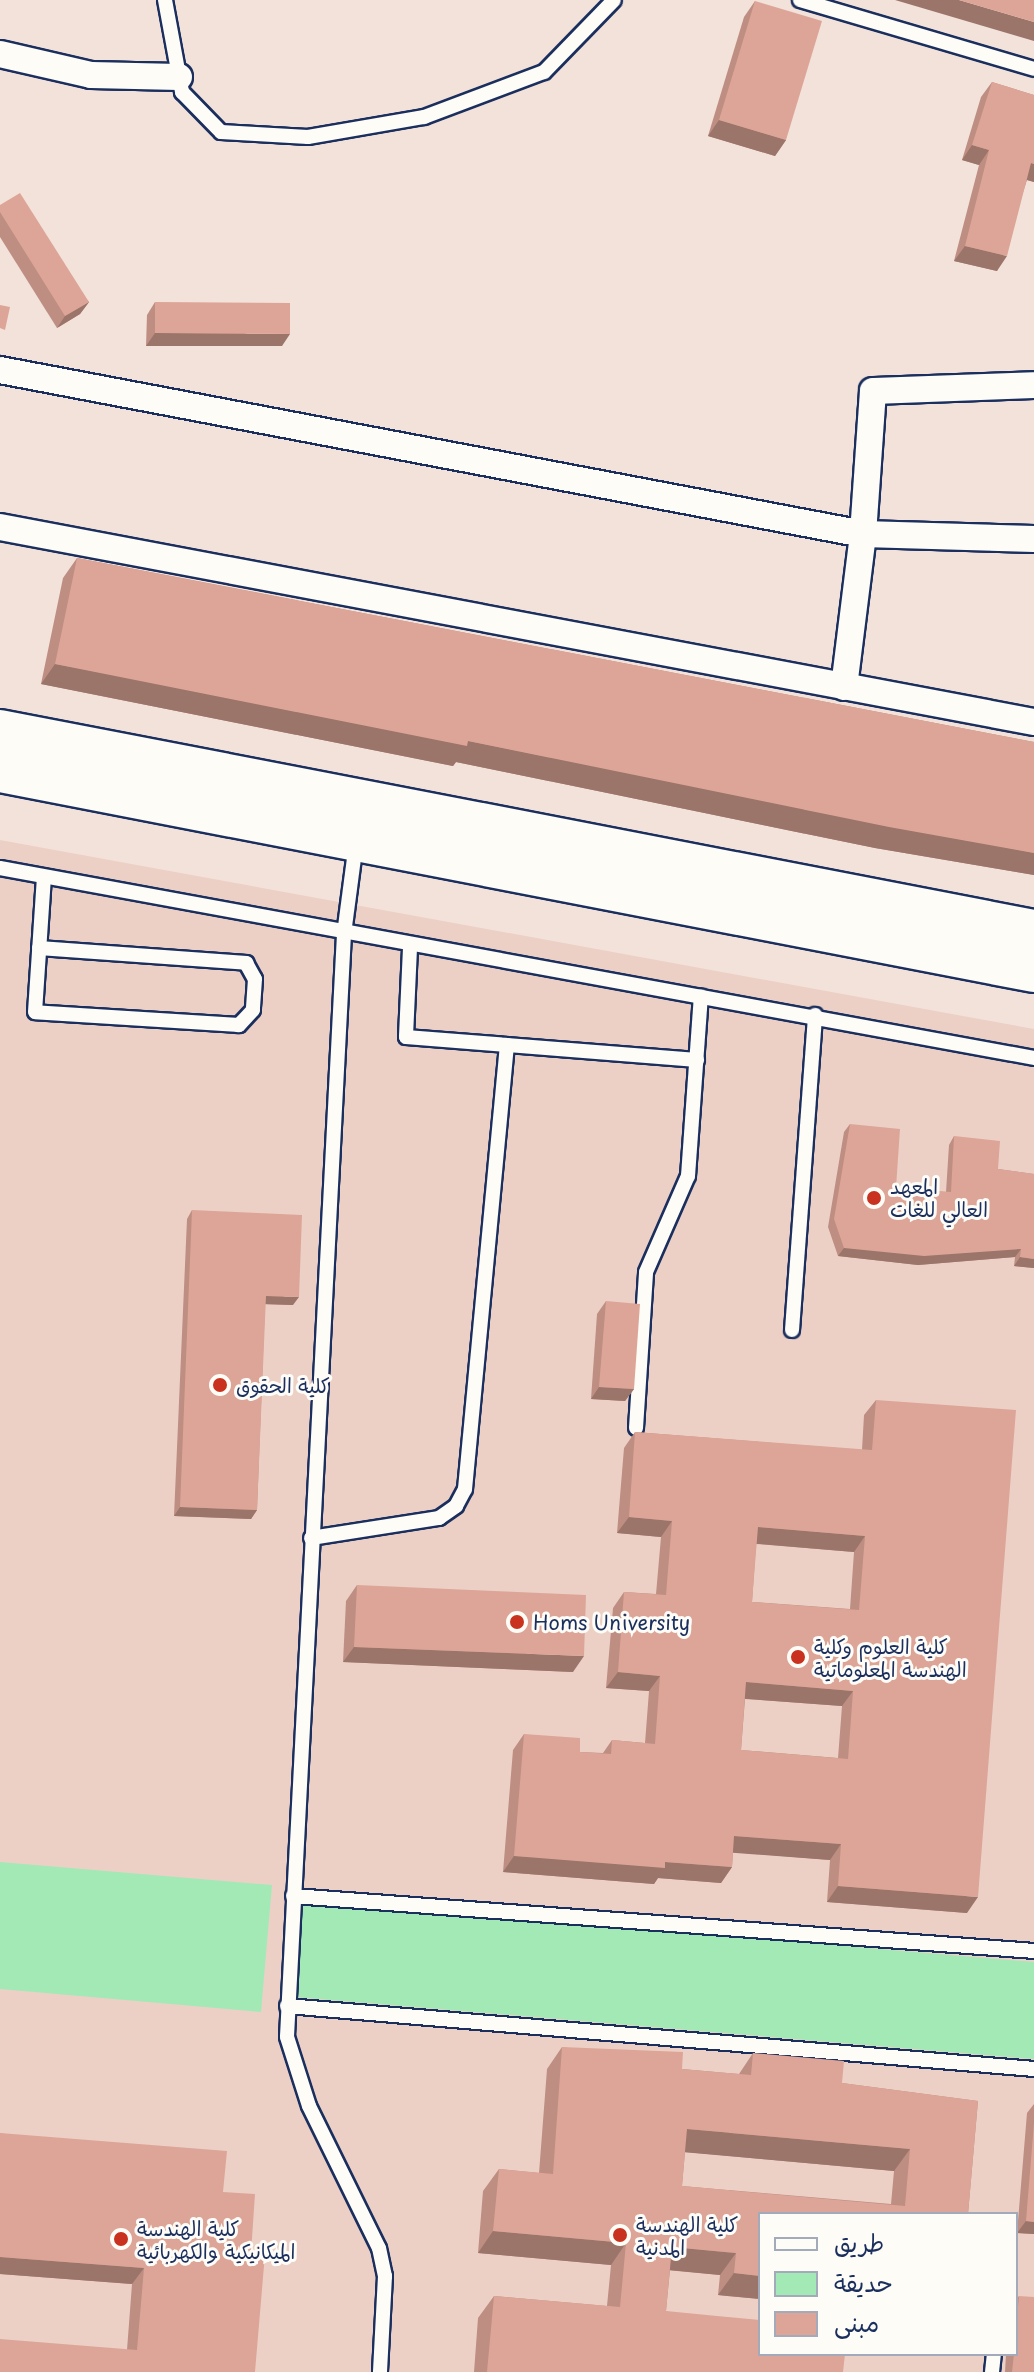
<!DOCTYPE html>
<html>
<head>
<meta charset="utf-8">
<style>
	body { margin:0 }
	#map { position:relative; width:1034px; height:2372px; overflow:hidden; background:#f3e2da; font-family:"Playpen Sans","Playpen Sans Arabic",sans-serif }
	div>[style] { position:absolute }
	.built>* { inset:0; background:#ecd0c6 }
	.green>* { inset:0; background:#a3e9b5 }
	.roads { filter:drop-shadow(2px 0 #1b2f5e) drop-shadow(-2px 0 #1b2f5e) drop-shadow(0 2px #1b2f5e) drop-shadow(0 -2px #1b2f5e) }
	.lane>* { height:14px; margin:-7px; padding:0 7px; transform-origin:7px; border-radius:7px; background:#fdfcf7 }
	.street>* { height:26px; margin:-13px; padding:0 13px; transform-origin:13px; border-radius:13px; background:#fdfcf7 }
	.highway>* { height:44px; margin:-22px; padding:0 22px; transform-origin:22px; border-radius:22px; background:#fdfcf7 }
	.wall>* { inset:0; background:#be8e82 }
	.shaded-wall>* { inset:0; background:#9b746a }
	.building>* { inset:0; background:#dda597 }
	.dots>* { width:22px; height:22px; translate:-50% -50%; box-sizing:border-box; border:4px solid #fdfcf7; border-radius:50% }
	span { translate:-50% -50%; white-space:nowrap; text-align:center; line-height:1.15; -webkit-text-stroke:6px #fdfcf7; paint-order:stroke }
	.poi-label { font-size:20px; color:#1b2f5e }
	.left { translate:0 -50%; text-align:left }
	.legend { position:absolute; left:758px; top:2212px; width:260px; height:144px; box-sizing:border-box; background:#fdfcf7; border:2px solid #a3aaba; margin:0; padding:10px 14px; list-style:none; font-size:24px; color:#1b2f5e }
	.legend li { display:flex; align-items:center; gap:16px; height:40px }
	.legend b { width:40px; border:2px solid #a3aaba }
</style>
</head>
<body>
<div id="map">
	<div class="built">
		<div style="clip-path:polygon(evenodd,0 840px,1034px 1029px,1034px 2372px,0 2372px,0 840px,760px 2214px,1016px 2214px,1016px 2354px,760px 2354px,760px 2214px)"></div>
	</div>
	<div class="green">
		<div style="clip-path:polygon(0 1862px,272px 1885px,261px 2012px,0 1989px)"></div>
		<div style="clip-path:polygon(303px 1900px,1034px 1962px,1034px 2059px,295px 1997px)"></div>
	</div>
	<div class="roads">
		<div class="lane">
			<div style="left:165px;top:0;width:94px;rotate:79.5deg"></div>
			<div style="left:182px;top:92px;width:56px;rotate:45.7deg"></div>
			<div style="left:221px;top:132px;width:87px;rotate:3.3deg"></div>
			<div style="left:308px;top:137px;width:118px;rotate:-9.8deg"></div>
			<div style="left:424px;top:117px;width:128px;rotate:-20.6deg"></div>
			<div style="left:544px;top:72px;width:100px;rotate:-45.8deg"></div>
			<div style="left:800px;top:0;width:244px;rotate:16.4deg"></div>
			<div style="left:356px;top:843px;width:92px;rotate:97.5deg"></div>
			<div style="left:344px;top:934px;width:1104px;rotate:92.96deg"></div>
			<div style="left:287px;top:2037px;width:72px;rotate:72.3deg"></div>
			<div style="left:309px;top:2106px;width:158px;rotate:63.8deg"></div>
			<div style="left:379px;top:2248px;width:29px;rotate:78deg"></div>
			<div style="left:385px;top:2276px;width:96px;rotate:93deg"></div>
			<div style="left:0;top:868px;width:1051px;rotate:10.41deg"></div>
			<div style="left:39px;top:948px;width:208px;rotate:4.1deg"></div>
			<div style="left:246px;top:963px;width:18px;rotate:61deg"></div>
			<div style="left:255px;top:979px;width:31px;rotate:94deg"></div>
			<div style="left:253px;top:1010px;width:21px;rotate:133deg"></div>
			<div style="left:239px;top:1025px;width:204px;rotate:-176.4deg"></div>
			<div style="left:35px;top:1012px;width:135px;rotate:-86.2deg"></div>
			<div style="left:410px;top:948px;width:89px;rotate:92.6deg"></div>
			<div style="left:406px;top:1037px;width:292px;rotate:4.5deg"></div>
			<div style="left:792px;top:1330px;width:316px;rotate:-85.8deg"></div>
			<div style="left:636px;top:1428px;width:156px;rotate:-86.3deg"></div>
			<div style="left:646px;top:1272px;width:105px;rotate:-66.4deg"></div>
			<div style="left:688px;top:1176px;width:180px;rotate:-85.9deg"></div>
			<div style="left:311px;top:1538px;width:130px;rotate:-8.9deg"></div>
			<div style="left:439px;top:1518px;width:21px;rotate:-35deg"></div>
			<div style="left:456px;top:1506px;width:19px;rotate:-62deg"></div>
			<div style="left:465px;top:1489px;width:446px;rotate:-84.6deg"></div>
			<div style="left:293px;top:1896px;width:743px;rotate:4.24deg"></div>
			<div style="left:287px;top:2006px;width:750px;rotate:4.82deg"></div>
			<div style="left:992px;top:2372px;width:18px;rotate:-84deg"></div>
		</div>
		<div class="street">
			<div style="left:0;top:54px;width:93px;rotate:13deg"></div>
			<div style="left:91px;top:75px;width:88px;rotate:1.3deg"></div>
			<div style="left:0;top:370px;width:878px;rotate:10.76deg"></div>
			<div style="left:863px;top:534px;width:171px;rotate:1.7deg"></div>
			<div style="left:0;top:527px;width:1052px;rotate:10.68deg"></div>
			<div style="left:844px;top:687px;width:154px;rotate:-82.9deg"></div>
			<div style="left:863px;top:534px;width:143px;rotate:-86deg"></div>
			<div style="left:873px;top:391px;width:161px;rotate:-2.1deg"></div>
		</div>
		<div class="highway">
			<div style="left:0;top:732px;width:1053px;rotate:10.95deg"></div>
			<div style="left:0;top:770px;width:1053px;rotate:10.95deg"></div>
		</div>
	</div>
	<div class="wall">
		<div style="clip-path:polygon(755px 1px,786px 140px,775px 156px,708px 136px,744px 17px)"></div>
		<div style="clip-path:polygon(992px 82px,1034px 95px,1034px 182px,1027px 180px,997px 271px,954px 261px,979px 165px,962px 160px,981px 97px)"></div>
		<div style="clip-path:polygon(0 205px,89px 302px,80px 314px,57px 328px,0 237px)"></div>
		<div style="clip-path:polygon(155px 302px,282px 346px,146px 346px,147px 315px)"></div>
		<div style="clip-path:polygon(77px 558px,1034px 742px,1034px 875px,875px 848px,456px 762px,453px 766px,41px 684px,63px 578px)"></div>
		<div style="clip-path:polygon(850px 1124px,896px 1188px,946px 1192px,949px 1145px,954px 1136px,998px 1169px,1034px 1174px,1034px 1268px,1014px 1266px,1015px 1257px,918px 1265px,838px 1256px,828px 1227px,844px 1132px)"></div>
		<div style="clip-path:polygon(192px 1210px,293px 1305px,265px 1304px,257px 1510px,251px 1519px,174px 1516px,187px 1219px)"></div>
		<div style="clip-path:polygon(606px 1301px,634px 1389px,625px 1401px,591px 1399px,597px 1314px)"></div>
		<div style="clip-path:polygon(evenodd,876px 1400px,967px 1913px,827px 1902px,830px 1860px,733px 1852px,732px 1867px,721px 1883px,658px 1878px,654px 1884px,503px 1872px,513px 1750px,524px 1734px,580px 1752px,603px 1753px,612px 1740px,645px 1743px,649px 1691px,606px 1688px,613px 1608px,624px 1592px,656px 1594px,661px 1537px,617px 1533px,624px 1448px,635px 1432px,862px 1450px,864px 1415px,876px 1400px,756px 1544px,854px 1552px,850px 1609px,752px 1602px,756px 1544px,876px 1400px,745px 1699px,842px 1706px,838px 1758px,741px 1750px,745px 1699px)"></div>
		<div style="clip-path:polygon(357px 1585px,573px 1672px,343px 1662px,346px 1601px)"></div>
		<div style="clip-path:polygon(evenodd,562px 2047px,682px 2069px,739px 2074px,753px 2053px,842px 2083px,978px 2101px,968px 2214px,760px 2214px,760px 2299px,718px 2295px,720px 2275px,670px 2270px,666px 2311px,843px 2372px,474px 2372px,478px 2318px,494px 2296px,607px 2306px,611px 2265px,478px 2253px,483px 2191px,499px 2169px,539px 2173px,547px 2069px,562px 2047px,685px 2152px,894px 2171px,891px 2204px,682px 2186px,685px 2152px)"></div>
		<div style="clip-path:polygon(1034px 2104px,1034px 2234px,1017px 2233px,1027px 2113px)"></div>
		<div style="clip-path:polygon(0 2133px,223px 2192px,251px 2253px,255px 2372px,127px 2350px,132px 2284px,0 2274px)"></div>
		<div style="clip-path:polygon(1019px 2296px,1034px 2372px,1005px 2372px,1006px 2354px,1016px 2354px,1016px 2300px)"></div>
	</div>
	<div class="shaded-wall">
		<div style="clip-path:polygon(895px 0,959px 0,1034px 22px,1034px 41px)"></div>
		<div style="clip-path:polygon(719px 120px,786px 140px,775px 156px,708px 136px)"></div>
		<div style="clip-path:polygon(972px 145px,989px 150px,979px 165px,962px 160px)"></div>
		<div style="clip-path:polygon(1031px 163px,1034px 164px,1034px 182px,1020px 178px)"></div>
		<div style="clip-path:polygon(965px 246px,1007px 256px,997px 271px,954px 261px)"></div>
		<div style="clip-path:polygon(89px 302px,80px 314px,57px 328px,65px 316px)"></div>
		<div style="clip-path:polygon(155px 333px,290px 334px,282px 346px,146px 346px)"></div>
		<div style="clip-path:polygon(55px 664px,468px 741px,1034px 853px,1034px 875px,875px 848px,456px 762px,453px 766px,41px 684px)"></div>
		<div style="clip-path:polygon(844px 1248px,1021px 1249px,1015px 1257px,918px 1265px,838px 1256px)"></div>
		<div style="clip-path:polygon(1020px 1257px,1034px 1259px,1034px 1268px,1014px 1266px)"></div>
		<div style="clip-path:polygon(266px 1296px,299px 1297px,293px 1305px,260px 1304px)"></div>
		<div style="clip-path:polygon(599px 1387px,634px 1389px,625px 1401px,591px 1399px)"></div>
		<div style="clip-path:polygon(180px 1507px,257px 1510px,251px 1519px,174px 1516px)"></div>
		<div style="clip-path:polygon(629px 1517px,672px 1521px,661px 1537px,617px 1533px)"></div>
		<div style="clip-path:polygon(758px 1527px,865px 1536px,854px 1552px,747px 1543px)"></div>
		<div style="clip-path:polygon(354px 1647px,584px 1656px,573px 1672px,343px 1662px)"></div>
		<div style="clip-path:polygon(618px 1672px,660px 1676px,649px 1691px,606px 1688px)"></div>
		<div style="clip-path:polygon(746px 1682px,853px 1691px,842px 1706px,735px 1698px)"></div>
		<div style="clip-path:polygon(734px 1836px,841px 1844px,830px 1860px,723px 1852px)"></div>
		<div style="clip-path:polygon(514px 1856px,665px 1862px,732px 1867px,721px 1883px,658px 1878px,654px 1884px,503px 1872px)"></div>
		<div style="clip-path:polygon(838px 1886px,978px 1897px,967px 1913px,827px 1902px)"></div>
		<div style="clip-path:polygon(687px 2129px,910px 2149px,894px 2171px,671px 2151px)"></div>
		<div style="clip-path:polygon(1026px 2221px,1034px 2222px,1034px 2234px,1017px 2233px)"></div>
		<div style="clip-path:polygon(493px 2231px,626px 2243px,611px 2265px,478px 2253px)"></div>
		<div style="clip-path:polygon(672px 2247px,736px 2253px,720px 2275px,656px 2269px)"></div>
		<div style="clip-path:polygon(0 2257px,144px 2268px,132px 2284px,0 2274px)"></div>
		<div style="clip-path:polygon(734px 2273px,760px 2276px,760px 2299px,718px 2295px)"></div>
	</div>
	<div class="building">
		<div style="clip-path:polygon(959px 0,1034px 0,1034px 22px)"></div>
		<div style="clip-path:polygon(755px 1px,822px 21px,786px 140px,719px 120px)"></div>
		<div style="clip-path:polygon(992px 82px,1034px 95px,1034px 164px,1031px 163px,1007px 256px,965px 246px,989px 150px,972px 145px)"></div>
		<div style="clip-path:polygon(20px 193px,89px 302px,65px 316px,0 212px,0 205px)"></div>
		<div style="clip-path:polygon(155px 302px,290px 303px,290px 334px,155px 333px)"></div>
		<div style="clip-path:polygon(0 305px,10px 307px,5px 330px,0 328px)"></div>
		<div style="clip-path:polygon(77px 558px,1034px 742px,1034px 853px,889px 827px,468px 741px,467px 746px,55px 664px)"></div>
		<div style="clip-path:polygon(850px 1124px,900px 1129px,896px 1188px,951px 1192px,954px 1136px,1000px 1141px,998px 1169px,1034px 1174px,1034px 1259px,1020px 1257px,1021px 1249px,924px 1256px,844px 1248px,834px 1219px)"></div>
		<div style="clip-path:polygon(192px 1210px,302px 1215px,299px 1297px,266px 1296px,257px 1510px,180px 1507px)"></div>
		<div style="clip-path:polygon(606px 1301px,640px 1304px,634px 1389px,599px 1387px)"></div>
		<div style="clip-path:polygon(evenodd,876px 1400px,1016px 1410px,978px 1897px,838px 1886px,841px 1844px,734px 1836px,732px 1867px,665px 1862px,665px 1868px,514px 1856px,524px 1734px,580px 1738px,580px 1752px,611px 1754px,612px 1740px,655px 1744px,660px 1676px,618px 1672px,624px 1592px,666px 1595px,672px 1521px,629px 1517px,635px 1432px,872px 1450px,876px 1400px,758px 1527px,865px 1536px,859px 1610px,752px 1602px,758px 1527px,876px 1400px,746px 1682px,853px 1691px,848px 1759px,741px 1750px,746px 1682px)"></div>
		<div style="clip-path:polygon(357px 1585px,586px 1595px,584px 1656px,354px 1647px)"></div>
		<div style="clip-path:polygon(evenodd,562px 2047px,683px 2052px,682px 2069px,751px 2075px,753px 2053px,844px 2061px,842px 2083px,978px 2101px,968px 2214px,760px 2214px,760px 2276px,734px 2273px,736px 2253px,672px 2247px,666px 2311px,760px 2320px,760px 2354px,845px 2354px,843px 2372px,487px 2372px,494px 2296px,620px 2307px,626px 2243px,493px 2231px,499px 2169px,553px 2174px,562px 2047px,687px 2129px,910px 2149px,905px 2206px,682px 2186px,687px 2129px)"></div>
		<div style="clip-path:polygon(1034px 2123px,1034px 2222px,1026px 2221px)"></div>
		<div style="clip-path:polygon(0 2133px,227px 2151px,223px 2192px,255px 2194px,251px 2253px,265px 2254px,255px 2372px,0 2372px,0 2339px,137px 2350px,144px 2268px,0 2257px)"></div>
		<div style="clip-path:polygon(1019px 2296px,1034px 2297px,1034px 2372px,1012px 2372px,1014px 2354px,1016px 2354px,1016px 2328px)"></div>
	</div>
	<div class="dots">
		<div style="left:874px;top:1198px;background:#c8321e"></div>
		<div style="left:220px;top:1385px;background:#c8321e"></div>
		<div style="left:517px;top:1622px;background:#c8321e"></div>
		<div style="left:798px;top:1657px;background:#c8321e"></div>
		<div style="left:620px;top:2235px;background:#c8321e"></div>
		<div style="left:121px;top:2239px;background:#c8321e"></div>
	</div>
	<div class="poi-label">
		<span class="left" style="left:890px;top:1198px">المعهد<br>العالي للغات</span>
		<span class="left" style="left:236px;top:1385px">كلية الحقوق</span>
		<span class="left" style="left:533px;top:1622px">Homs University</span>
		<span class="left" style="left:814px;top:1658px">كلية العلوم وكلية<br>الهندسة المعلوماتية</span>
		<span class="left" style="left:636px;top:2236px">كلية الهندسة<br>المدنية</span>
		<span class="left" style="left:137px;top:2240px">كلية الهندسة<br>الميكانيكية والكهربائية</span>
	</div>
	<ul class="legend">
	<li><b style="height:10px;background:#fdfcf7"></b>طريق</li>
	<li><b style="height:22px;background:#a3e9b5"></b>حديقة</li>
	<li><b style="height:22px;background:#dda597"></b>مبنى</li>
	</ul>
</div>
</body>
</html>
